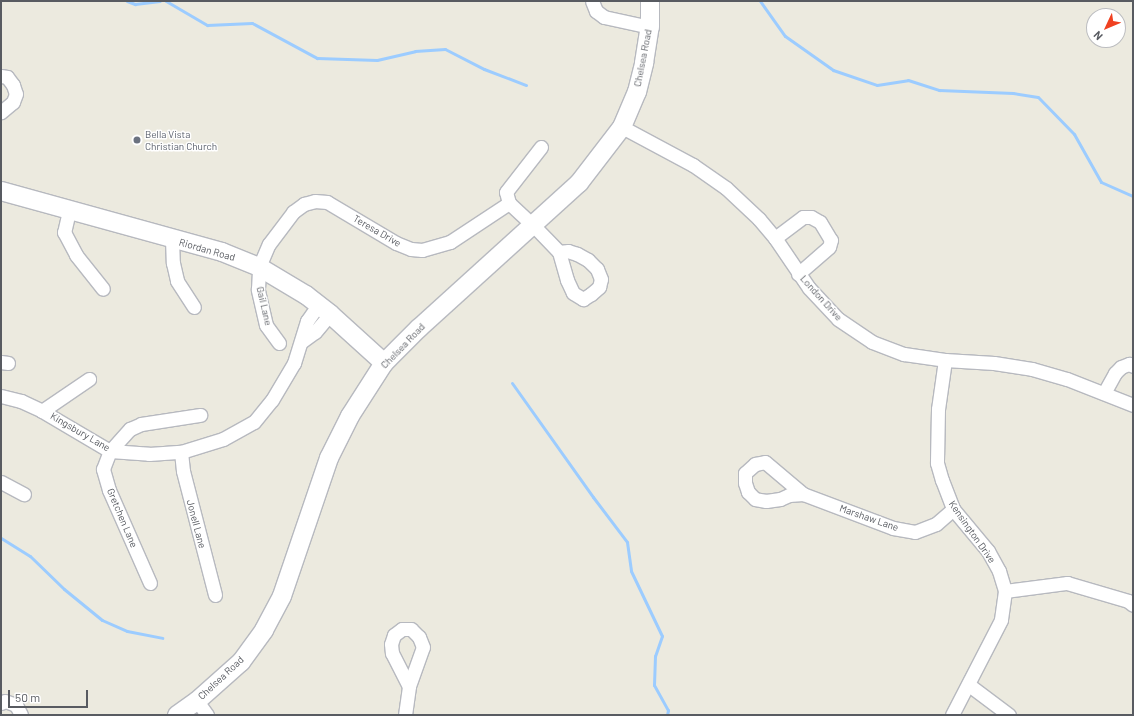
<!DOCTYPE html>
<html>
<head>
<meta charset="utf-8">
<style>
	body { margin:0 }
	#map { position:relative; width:1134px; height:716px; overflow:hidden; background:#eceadf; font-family:Barlow,sans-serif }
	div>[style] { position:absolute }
	.stream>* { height:3px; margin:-1.5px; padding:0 1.5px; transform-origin:1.5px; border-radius:1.5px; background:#9cccff }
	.roads { filter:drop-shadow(1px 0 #b7b9bf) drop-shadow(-1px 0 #b7b9bf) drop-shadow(0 1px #b7b9bf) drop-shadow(0 -1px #b7b9bf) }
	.street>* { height:13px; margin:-6.5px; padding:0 6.5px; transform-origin:6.5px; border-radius:6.5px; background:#fff }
	.secondary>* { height:18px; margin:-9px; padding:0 9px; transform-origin:9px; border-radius:9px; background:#fff }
	.dots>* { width:11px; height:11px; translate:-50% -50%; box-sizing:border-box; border:2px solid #fff; border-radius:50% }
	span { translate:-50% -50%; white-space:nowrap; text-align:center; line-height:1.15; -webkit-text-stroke:3px #fff; paint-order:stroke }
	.street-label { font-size:10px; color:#585b61 }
	.worship-label { font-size:10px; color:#5b616d }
	.left { translate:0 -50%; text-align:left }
	.frame { position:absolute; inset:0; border:2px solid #585b61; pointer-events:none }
	.north { position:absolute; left:1086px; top:8px; width:40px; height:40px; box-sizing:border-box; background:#fff; border:1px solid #bcbdc0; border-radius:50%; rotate:226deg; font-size:11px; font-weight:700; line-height:16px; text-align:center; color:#585b61 }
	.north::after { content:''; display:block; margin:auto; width:14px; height:18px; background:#f04121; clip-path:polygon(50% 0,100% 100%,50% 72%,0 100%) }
	.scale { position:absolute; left:8px; top:690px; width:80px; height:18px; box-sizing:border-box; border:2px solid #585b61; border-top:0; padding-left:5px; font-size:12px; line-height:14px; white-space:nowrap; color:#585b61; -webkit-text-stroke:3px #fff; paint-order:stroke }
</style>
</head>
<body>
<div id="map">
	<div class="stream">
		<div style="left:127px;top:1px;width:9px;rotate:21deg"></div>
		<div style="left:135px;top:4px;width:25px;rotate:-7deg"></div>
		<div style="left:166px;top:1px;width:48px;rotate:30.3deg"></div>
		<div style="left:207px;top:25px;width:45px;rotate:-2.5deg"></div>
		<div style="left:252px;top:23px;width:74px;rotate:28.3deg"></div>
		<div style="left:317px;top:58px;width:60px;rotate:1.9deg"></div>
		<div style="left:377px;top:60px;width:39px;rotate:-13deg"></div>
		<div style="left:415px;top:51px;width:30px;rotate:-4deg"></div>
		<div style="left:445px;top:49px;width:44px;rotate:27.1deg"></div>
		<div style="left:484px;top:69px;width:45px;rotate:20.9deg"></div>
		<div style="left:760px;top:1px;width:43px;rotate:54.5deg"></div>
		<div style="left:785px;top:36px;width:59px;rotate:35.3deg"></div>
		<div style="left:833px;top:70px;width:46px;rotate:18.8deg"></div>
		<div style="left:877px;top:85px;width:31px;rotate:-9deg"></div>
		<div style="left:908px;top:80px;width:33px;rotate:18deg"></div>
		<div style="left:939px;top:90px;width:74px;rotate:2.3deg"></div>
		<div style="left:1013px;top:93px;width:25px;rotate:9deg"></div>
		<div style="left:1038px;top:97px;width:52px;rotate:45.8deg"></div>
		<div style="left:1074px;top:134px;width:55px;rotate:60.6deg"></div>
		<div style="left:1101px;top:182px;width:35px;rotate:24deg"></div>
		<div style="left:512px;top:383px;width:140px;rotate:54.6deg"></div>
		<div style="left:593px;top:497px;width:56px;rotate:52.9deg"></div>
		<div style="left:627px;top:542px;width:29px;rotate:82deg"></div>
		<div style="left:631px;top:571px;width:72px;rotate:64.5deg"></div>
		<div style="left:662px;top:636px;width:21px;rotate:109deg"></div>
		<div style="left:655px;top:656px;width:29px;rotate:92deg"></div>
		<div style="left:654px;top:685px;width:29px;rotate:61deg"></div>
		<div style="left:668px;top:710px;width:5px;rotate:101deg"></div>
		<div style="left:1px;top:538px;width:34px;rotate:32deg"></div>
		<div style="left:30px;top:556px;width:47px;rotate:44.1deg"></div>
		<div style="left:64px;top:589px;width:49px;rotate:39.2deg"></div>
		<div style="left:102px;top:620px;width:27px;rotate:24deg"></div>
		<div style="left:127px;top:631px;width:36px;rotate:11deg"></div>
	</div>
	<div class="roads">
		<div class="street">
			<div style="left:592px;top:1px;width:11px;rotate:68deg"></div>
			<div style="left:596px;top:11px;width:10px;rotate:37deg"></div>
			<div style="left:604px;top:17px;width:47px;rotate:12.3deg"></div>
			<div style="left:1px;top:76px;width:6px;rotate:9deg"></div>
			<div style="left:7px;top:77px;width:10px;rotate:53deg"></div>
			<div style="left:13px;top:85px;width:9px;rotate:72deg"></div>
			<div style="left:16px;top:94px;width:9px;rotate:111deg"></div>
			<div style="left:13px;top:102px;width:16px;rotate:140deg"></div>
			<div style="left:622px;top:127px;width:81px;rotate:28.2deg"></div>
			<div style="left:693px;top:165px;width:40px;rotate:34.9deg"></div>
			<div style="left:726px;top:188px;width:45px;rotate:43.2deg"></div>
			<div style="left:759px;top:219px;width:25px;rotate:50deg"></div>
			<div style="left:775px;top:238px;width:60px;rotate:55.8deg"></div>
			<div style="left:809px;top:288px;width:42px;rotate:46.9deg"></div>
			<div style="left:838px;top:319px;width:41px;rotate:34.1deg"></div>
			<div style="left:872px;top:342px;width:34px;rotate:21deg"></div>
			<div style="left:904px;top:354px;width:41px;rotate:8.3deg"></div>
			<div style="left:945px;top:360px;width:49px;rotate:3.5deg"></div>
			<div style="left:994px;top:363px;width:38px;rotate:9deg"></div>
			<div style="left:1032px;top:369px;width:36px;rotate:16deg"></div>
			<div style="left:1067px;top:379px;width:71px;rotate:21.5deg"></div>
			<div style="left:509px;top:203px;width:33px;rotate:43deg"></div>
			<div style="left:533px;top:225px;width:37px;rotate:46deg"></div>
			<div style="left:559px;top:252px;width:29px;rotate:74deg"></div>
			<div style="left:567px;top:280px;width:14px;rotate:65deg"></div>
			<div style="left:573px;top:293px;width:12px;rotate:31deg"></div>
			<div style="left:583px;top:299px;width:9px;rotate:-32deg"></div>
			<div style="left:591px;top:294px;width:11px;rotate:-41deg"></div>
			<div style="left:599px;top:287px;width:8px;rotate:-76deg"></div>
			<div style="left:601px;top:279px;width:11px;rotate:-112deg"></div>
			<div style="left:597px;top:269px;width:13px;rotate:-135deg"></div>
			<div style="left:588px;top:260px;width:13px;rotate:-151deg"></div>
			<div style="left:577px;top:254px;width:9px;rotate:-162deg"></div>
			<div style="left:568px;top:251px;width:9px;rotate:174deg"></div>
			<div style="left:509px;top:203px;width:11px;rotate:-105deg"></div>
			<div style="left:506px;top:192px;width:57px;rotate:-52.1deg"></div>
			<div style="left:69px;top:211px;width:22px;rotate:103deg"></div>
			<div style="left:64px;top:232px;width:26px;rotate:62deg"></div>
			<div style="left:76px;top:255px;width:43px;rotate:51.5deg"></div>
			<div style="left:775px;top:238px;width:35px;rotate:-37deg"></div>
			<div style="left:803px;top:217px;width:8px"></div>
			<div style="left:811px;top:217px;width:10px;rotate:29deg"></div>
			<div style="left:820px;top:222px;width:21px;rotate:59deg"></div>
			<div style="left:831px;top:240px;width:7px;rotate:106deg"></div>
			<div style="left:829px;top:247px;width:41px;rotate:138.9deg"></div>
			<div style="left:172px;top:239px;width:24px;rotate:88deg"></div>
			<div style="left:173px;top:263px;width:18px;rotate:77deg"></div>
			<div style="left:177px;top:281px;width:31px;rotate:57deg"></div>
			<div style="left:301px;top:342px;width:17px;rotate:-36deg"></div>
			<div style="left:315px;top:332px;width:23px;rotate:-50deg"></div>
			<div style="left:279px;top:343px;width:22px;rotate:-126deg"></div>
			<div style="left:266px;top:325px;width:37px;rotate:-103deg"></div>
			<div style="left:258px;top:289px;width:22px;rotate:-87deg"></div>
			<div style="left:259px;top:267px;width:25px;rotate:-67deg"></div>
			<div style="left:269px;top:244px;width:40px;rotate:-53deg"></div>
			<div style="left:293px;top:212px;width:14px;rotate:-36deg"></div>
			<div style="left:304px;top:204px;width:11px;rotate:-15deg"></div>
			<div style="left:315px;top:201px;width:12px;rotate:5deg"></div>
			<div style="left:327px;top:202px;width:80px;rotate:30.7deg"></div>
			<div style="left:396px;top:243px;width:16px;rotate:22deg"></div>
			<div style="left:411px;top:249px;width:11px;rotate:5deg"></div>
			<div style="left:422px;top:250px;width:29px;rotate:-16deg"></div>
			<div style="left:450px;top:242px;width:71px;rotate:-33.5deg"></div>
			<div style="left:945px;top:360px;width:49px;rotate:98.1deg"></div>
			<div style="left:938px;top:409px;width:54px;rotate:91.1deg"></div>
			<div style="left:937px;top:463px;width:18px;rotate:74deg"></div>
			<div style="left:942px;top:480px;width:31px;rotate:69deg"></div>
			<div style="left:953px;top:509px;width:55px;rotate:50.2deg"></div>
			<div style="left:988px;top:551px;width:23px;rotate:61deg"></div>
			<div style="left:999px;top:571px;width:21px;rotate:73deg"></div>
			<div style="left:1005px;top:591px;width:29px;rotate:98deg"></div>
			<div style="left:1001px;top:620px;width:107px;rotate:117.3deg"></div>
			<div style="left:1px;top:362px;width:7px;rotate:8deg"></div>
			<div style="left:1104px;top:393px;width:23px;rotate:-61deg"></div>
			<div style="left:1115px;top:373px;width:8px;rotate:-45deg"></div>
			<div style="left:1121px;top:367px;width:9px;rotate:-21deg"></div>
			<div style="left:1129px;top:364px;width:4px;rotate:27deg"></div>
			<div style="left:1px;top:396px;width:21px;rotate:14deg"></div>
			<div style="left:21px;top:401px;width:23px;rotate:25deg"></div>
			<div style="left:42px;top:411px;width:79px;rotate:30.5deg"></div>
			<div style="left:110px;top:451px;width:39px;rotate:4deg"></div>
			<div style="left:149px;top:454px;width:32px;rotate:-4deg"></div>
			<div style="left:181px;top:452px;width:44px;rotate:-17.2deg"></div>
			<div style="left:223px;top:439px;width:35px;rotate:-29deg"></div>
			<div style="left:254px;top:422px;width:28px;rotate:-51deg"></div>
			<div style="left:272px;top:400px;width:43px;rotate:-59.3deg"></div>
			<div style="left:294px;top:363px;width:44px;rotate:-72.8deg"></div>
			<div style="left:307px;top:321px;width:19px;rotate:-55deg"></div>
			<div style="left:42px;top:411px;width:57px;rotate:-34.2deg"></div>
			<div style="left:181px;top:452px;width:19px;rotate:84deg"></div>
			<div style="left:183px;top:471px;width:128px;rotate:75.5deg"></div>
			<div style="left:1px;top:482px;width:26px;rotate:28deg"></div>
			<div style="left:803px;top:494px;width:14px;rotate:176deg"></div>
			<div style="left:789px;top:495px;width:10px;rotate:156deg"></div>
			<div style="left:780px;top:499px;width:14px;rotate:172deg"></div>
			<div style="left:766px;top:501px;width:11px;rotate:-170deg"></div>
			<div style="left:755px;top:499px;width:10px;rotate:-135deg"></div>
			<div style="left:748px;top:492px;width:9px;rotate:-108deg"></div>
			<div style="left:745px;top:483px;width:10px;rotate:-90deg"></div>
			<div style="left:745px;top:473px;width:13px;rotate:-42deg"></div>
			<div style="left:755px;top:464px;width:10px;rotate:-11deg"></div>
			<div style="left:765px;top:462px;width:50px;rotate:40.1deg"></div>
			<div style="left:803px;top:494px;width:96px;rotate:20.7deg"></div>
			<div style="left:893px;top:528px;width:22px;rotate:10deg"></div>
			<div style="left:915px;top:532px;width:22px;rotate:-21deg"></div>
			<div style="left:936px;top:524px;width:23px;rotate:-41deg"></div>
			<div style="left:150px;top:583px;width:102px;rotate:-113.8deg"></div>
			<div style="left:109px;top:490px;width:22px;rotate:-106deg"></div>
			<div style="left:103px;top:469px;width:19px;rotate:-69deg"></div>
			<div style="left:110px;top:451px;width:30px;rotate:-48deg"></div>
			<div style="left:130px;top:429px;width:12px;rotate:-24deg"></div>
			<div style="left:141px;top:424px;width:60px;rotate:-8.7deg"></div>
			<div style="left:1005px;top:591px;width:63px;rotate:-7.4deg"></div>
			<div style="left:1067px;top:583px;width:64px;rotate:16.4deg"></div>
			<div style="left:1128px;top:601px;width:6px;rotate:39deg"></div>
			<div style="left:969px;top:685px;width:50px;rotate:36.9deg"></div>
			<div style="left:197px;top:701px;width:17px;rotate:54deg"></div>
			<div style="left:1px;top:703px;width:4px;rotate:-27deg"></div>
			<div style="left:5px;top:701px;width:12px;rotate:20deg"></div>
			<div style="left:16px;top:705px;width:11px;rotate:63deg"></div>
			<div style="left:405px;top:715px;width:29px;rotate:-82deg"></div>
			<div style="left:409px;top:686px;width:41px;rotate:-70.3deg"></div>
			<div style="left:423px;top:647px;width:11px;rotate:-112deg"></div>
			<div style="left:419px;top:637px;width:11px;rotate:-135deg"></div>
			<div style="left:411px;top:629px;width:9px;rotate:180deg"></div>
			<div style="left:402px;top:629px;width:10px;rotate:143deg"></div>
			<div style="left:394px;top:635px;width:9px;rotate:108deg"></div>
			<div style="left:391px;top:644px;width:9px;rotate:84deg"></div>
			<div style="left:392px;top:653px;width:37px;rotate:63deg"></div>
		</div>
		<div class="secondary">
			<div style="left:1px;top:191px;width:229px;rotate:15.4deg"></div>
			<div style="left:222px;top:252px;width:40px;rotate:22deg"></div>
			<div style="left:259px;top:267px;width:55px;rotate:30.8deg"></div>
			<div style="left:306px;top:295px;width:31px;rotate:38deg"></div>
			<div style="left:330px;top:314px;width:73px;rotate:42.2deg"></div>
			<div style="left:177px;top:715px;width:24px;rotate:-35deg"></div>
			<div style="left:197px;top:701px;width:59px;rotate:-41.6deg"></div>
			<div style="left:241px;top:662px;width:39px;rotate:-54deg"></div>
			<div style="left:264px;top:630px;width:38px;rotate:-62deg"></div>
			<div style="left:282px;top:596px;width:146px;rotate:-71.2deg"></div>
			<div style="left:329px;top:458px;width:47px;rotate:-63.4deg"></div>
			<div style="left:350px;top:416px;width:63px;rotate:-57.3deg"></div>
			<div style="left:384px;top:363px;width:49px;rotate:-45deg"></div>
			<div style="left:419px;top:328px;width:216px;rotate:-42.2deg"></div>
			<div style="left:579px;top:183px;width:71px;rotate:-52.5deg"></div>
			<div style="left:622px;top:127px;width:38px;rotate:-67deg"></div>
			<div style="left:637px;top:92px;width:30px;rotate:-76deg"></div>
			<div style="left:644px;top:63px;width:36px;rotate:-81deg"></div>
			<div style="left:650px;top:27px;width:26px;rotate:-90deg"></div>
		</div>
	</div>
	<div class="dots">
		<div style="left:137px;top:140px;background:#6b7280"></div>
	</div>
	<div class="street-label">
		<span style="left:643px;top:58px;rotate:-79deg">Chelsea Road</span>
		<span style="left:377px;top:231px;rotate:30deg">Teresa Drive</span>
		<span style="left:207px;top:250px;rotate:16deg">Riordan Road</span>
		<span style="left:821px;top:298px;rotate:48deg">London Drive</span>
		<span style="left:264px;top:306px;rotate:77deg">Gail Lane</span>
		<span style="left:403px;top:346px;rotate:-46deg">Chelsea Road</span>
		<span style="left:80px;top:432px;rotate:30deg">Kingsbury Lane</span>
		<span style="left:122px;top:518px;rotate:67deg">Gretchen Lane</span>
		<span style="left:869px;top:518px;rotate:19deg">Marshaw Lane</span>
		<span style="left:196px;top:524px;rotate:75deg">Jonell Lane</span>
		<span style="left:972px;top:532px;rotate:55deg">Kensington Drive</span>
		<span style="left:221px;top:678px;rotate:-43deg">Chelsea Road</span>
	</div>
	<div class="worship-label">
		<span class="left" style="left:145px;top:140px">Bella Vista<br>Christian Church</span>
	</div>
	<div class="frame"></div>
	<div class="north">N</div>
	<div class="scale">50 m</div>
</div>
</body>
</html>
